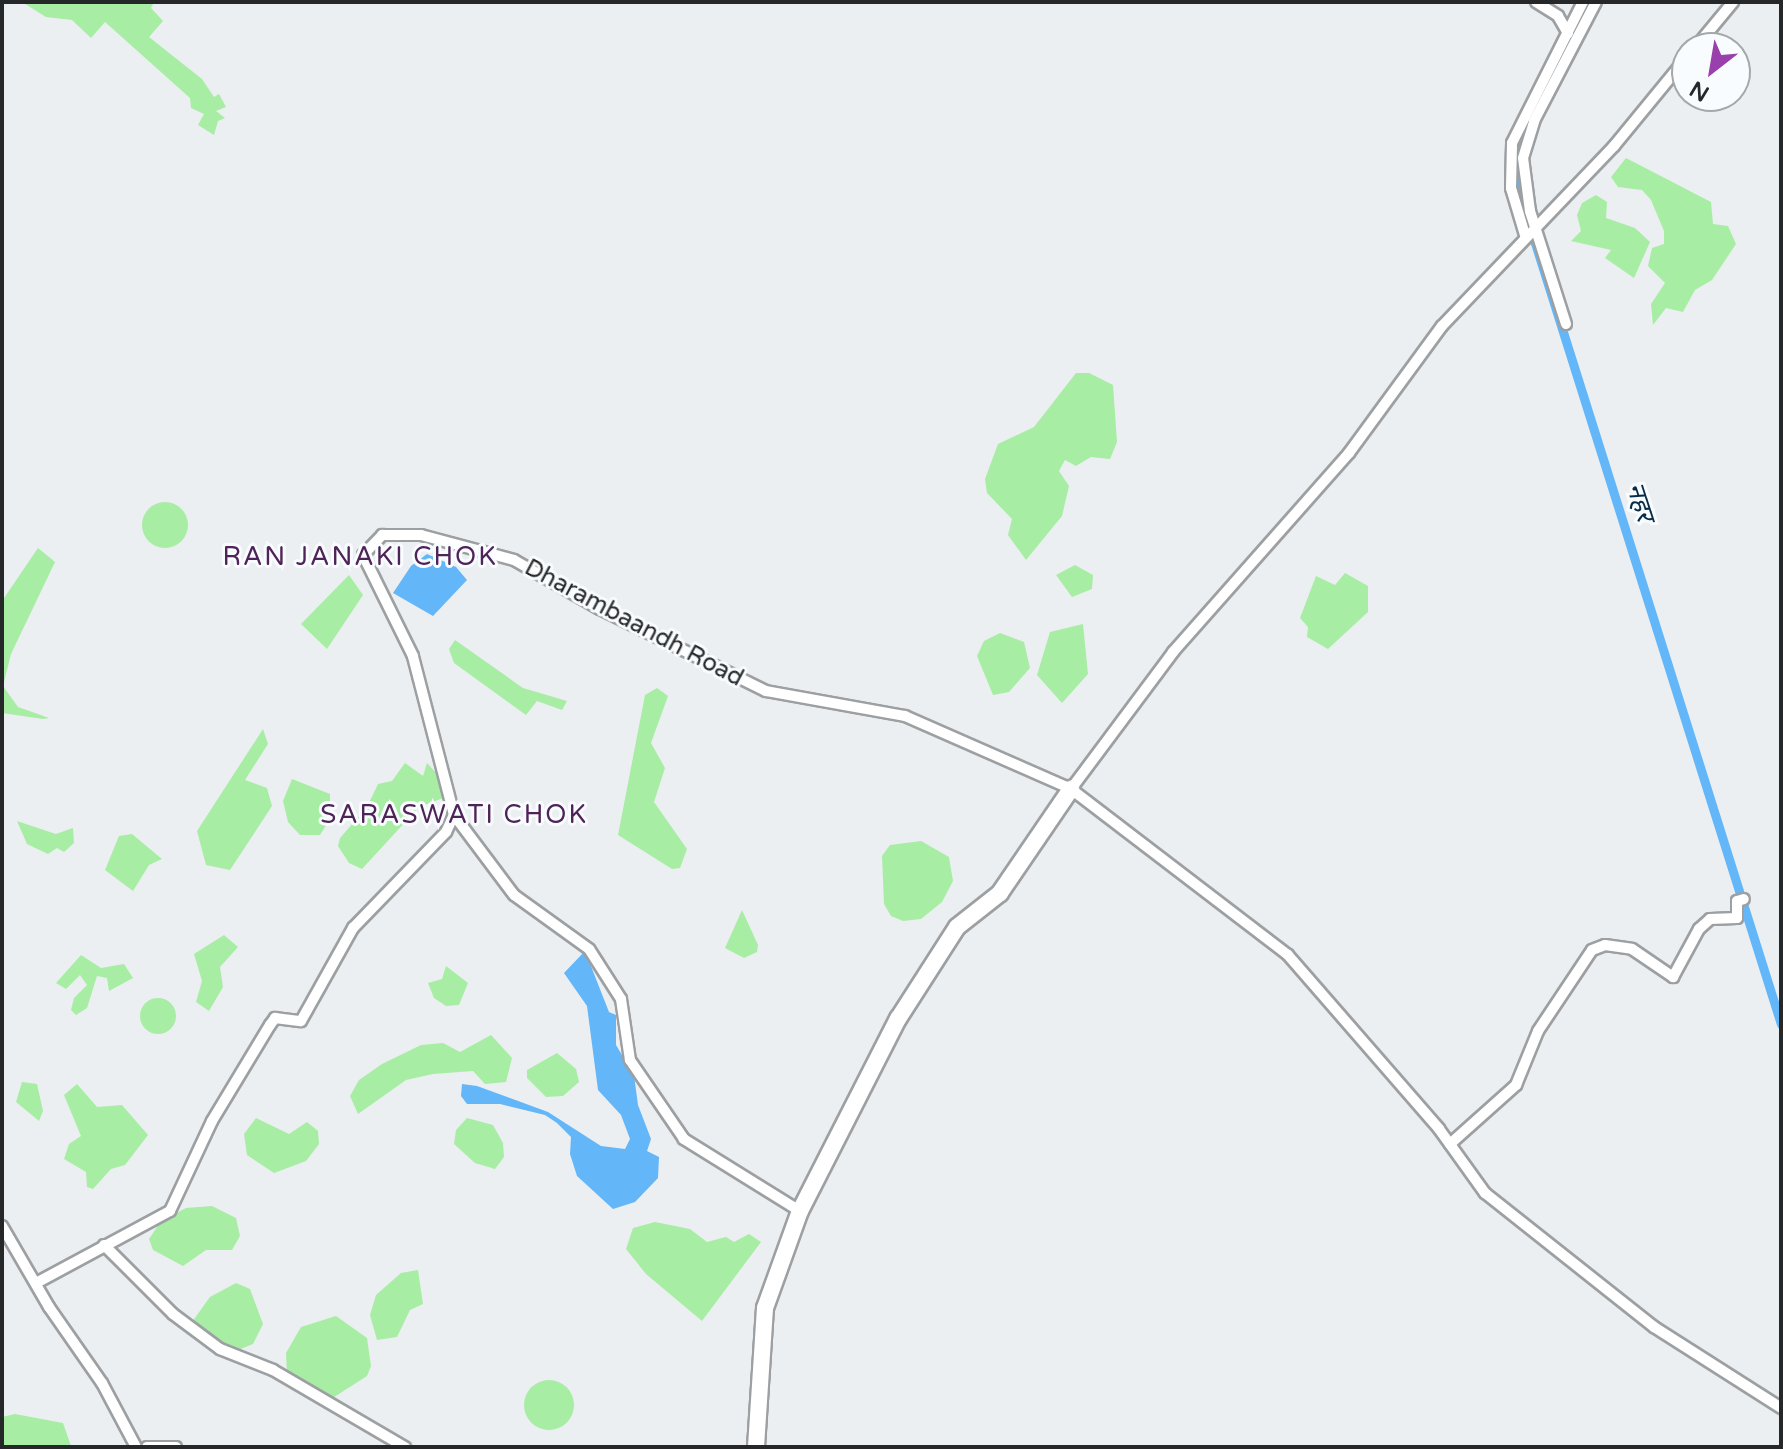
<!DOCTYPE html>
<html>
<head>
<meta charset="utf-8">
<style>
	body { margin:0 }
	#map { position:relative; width:1783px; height:1449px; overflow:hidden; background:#ebeff1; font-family:"Varela Round","Noto Sans Devanagari",sans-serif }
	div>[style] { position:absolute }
	.green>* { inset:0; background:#a7eda4 }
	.round { border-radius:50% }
	.water>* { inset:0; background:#63b6f8 }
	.canal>* { height:9px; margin:-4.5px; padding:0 4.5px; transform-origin:4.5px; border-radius:4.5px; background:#63b6f8 }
	.roads { filter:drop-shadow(2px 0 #9da0a2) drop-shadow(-2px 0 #9da0a2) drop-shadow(0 2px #9da0a2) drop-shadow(0 -2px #9da0a2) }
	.minor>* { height:10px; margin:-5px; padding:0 5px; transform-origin:5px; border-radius:5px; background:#fff }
	.primary>* { height:16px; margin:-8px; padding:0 8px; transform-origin:8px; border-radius:8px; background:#fff }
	span { translate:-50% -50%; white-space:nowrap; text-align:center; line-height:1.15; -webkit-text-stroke:6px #f9fcff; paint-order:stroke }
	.street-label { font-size:24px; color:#262728 }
	.water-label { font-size:26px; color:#082c46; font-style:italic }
	.neighbourhood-label { font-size:26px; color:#4e2357; letter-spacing:2px }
	.frame { position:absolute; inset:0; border:4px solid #262728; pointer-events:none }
	.north { position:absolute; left:1671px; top:32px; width:80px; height:80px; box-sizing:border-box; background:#f9fcff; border:2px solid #a5a7a9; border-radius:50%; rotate:211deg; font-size:22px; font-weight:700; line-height:32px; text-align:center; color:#262728 }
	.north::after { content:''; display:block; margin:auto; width:28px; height:36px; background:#9940ac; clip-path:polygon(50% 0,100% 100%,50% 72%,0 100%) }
</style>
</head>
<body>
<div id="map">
	<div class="green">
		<div style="clip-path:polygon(22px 2px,154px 2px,151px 8px,163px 21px,149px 37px,202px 79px,214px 97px,219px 94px,226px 107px,216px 111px,225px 118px,218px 121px,214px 135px,198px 125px,204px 114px,191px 108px,190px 98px,105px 22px,91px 38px,72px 20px,46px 17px)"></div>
		<div style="clip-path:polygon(1626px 158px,1711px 202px,1713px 224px,1728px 226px,1736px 244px,1712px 280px,1695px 290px,1683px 312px,1666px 308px,1653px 325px,1651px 304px,1665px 283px,1648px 266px,1652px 248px,1664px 244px,1664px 231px,1651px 200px,1642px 190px,1618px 187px,1611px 177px)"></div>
		<div style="clip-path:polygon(1596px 195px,1607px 202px,1606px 218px,1635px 228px,1650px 242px,1634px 278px,1605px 258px,1611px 250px,1571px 241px,1581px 231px,1577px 215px,1582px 203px)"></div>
		<div style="clip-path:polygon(1076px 373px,1089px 373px,1113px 385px,1117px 442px,1110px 459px,1091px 457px,1076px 466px,1065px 460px,1059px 471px,1069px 486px,1062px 516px,1026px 560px,1008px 535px,1012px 519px,987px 493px,985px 479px,998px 444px,1034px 427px)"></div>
		<div class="round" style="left:142px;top:502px;width:46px;height:46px"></div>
		<div style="clip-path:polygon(38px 548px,55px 562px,11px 654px,3px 686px,18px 707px,49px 718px,43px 719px,2px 713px,2px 601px)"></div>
		<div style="clip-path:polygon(1075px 565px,1093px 575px,1092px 589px,1072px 597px,1056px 575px)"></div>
		<div style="clip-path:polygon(1345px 573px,1368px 586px,1368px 612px,1328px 649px,1307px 637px,1308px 627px,1300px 618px,1316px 576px,1335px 585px)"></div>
		<div style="clip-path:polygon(349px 575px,363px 595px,327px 649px,301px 624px)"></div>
		<div style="clip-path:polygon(1083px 624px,1088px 674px,1062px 703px,1037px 675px,1050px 632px)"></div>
		<div style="clip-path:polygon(1000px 633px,1024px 642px,1030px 668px,1009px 692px,993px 695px,977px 656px,984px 641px)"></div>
		<div style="clip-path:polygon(455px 640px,523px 688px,567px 701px,562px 710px,537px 701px,526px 715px,454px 663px,449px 649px)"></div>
		<div style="clip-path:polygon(657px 688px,668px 696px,651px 743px,665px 768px,654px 802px,687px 849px,680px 868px,672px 869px,618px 835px,645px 695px)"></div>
		<div style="clip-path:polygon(263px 729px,268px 744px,245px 780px,267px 788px,272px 806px,230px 870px,206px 865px,197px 831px)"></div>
		<div style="clip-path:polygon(405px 763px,423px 776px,427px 763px,440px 777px,446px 797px,419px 807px,362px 869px,349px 863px,338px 846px,340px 838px,367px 807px,378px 784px,392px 781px)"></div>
		<div style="clip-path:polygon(292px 779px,330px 794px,330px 819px,320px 835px,300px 835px,288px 822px,283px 801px)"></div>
		<div style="clip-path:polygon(17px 821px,56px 834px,73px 828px,74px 843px,64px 852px,57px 848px,48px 854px,27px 844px)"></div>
		<div style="clip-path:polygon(132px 834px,162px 859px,149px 865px,133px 891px,105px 870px,119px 836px)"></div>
		<div style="clip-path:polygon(921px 841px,949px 857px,953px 881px,942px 902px,921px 919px,903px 921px,891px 916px,884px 904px,882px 856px,890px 845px)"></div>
		<div style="clip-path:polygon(742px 910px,758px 945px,757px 952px,744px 958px,725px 948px)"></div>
		<div style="clip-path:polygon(224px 935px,238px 947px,220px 967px,223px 987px,209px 1011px,196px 1002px,202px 981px,194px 954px)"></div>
		<div style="clip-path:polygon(81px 955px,101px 968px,124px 964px,133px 978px,109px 991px,107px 978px,97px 976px,87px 1008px,76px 1015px,71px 1010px,74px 998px,87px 985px,80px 975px,66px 989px,56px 983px)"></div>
		<div style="clip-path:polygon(446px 966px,468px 983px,459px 1005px,446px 1006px,434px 998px,428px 983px,442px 979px)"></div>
		<div class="round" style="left:140px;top:998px;width:36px;height:36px"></div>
		<div style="clip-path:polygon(491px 1035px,512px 1058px,506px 1082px,485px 1084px,473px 1071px,433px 1074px,406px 1080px,358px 1114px,350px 1096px,359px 1080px,382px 1064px,421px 1045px,443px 1043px,460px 1052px)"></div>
		<div style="clip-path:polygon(557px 1053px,576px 1069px,579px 1082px,563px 1096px,546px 1097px,527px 1078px,527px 1070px)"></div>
		<div style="clip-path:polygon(22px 1082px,37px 1084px,43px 1111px,39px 1121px,16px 1102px)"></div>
		<div style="clip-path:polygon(77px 1084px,97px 1107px,122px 1105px,148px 1135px,125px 1165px,111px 1169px,93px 1189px,87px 1187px,86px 1172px,64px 1159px,69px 1144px,81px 1136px,64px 1095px)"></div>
		<div style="clip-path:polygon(256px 1118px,289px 1134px,307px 1122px,318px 1131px,319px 1144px,306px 1161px,274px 1173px,247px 1155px,244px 1134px)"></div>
		<div style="clip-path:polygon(467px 1118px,493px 1125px,503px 1143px,504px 1157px,495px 1169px,475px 1163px,454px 1144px,456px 1130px)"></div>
		<div style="clip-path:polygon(212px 1206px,236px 1218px,240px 1236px,232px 1250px,206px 1250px,183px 1266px,153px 1250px,149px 1239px,161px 1221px,186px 1208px)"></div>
		<div style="clip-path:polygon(655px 1222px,690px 1229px,707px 1242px,726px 1237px,734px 1242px,749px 1234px,761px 1242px,702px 1321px,646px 1274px,626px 1249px,633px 1228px)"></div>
		<div style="clip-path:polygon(418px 1270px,423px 1304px,410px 1310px,397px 1337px,377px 1340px,370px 1315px,376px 1295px,401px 1273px)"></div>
		<div style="clip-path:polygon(236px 1283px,250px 1289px,263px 1324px,253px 1344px,238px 1350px,225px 1348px,192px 1322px,210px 1297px)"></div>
		<div style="clip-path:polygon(336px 1316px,367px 1338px,371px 1366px,367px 1376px,331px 1399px,287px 1374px,286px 1353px,301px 1327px)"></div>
		<div class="round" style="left:524px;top:1380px;width:50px;height:50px"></div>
		<div style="clip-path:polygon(15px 1414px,63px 1423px,71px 1446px,2px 1447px,2px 1417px)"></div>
	</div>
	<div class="water">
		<div style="clip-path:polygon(427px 554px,456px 567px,467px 580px,433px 616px,393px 593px,411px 566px)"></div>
		<div style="clip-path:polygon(585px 951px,609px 1012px,616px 1015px,616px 1045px,634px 1075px,638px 1105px,651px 1139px,647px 1151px,659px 1157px,658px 1178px,635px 1202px,613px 1209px,577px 1176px,570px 1154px,571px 1137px,557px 1123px,545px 1115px,500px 1104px,467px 1104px,461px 1096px,462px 1084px,477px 1086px,548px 1112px,601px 1146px,625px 1149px,630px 1139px,621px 1115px,598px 1090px,587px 1006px,564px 973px)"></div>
	</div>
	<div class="canal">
		<div style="left:1521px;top:148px;width:19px;rotate:106deg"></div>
		<div style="left:1516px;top:166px;width:79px;rotate:76.1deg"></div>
		<div style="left:1535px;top:243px;width:819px;rotate:72.52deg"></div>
	</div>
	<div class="roads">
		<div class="minor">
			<div style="left:1536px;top:2px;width:26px;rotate:32deg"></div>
			<div style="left:1558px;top:16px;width:20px;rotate:60deg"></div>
			<div style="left:1695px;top:48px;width:60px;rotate:-50.4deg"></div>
			<div style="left:1525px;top:235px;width:49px;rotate:-106.6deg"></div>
			<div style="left:1511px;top:188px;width:45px;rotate:-88.7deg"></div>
			<div style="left:1512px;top:143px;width:158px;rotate:-63.3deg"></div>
			<div style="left:1566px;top:324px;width:119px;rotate:-107.7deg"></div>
			<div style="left:1530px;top:211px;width:53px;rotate:-97.5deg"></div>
			<div style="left:1523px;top:158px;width:39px;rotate:-73deg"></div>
			<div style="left:1534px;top:121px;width:134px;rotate:-62.5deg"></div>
			<div style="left:1071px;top:789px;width:171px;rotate:-53.3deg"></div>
			<div style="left:1173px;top:652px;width:266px;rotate:-48.5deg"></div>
			<div style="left:1349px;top:453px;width:157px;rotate:-53.8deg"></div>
			<div style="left:1442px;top:326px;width:249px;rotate:-46.3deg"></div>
			<div style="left:1614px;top:146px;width:115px;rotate:-50.6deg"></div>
			<div style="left:1450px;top:1144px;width:89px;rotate:-41.8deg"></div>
			<div style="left:1516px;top:1085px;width:58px;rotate:-67.8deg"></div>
			<div style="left:1538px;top:1031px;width:97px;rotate:-56.3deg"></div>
			<div style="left:1592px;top:950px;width:14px;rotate:-21deg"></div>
			<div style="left:1605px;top:945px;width:27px;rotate:8deg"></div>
			<div style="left:1632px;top:949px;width:50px;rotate:34.3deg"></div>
			<div style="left:1673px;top:977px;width:55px;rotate:-61.6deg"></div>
			<div style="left:1699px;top:929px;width:15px;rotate:-42deg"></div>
			<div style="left:1710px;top:919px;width:27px;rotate:-2deg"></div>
			<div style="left:1737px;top:918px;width:17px;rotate:-90deg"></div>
			<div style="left:1737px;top:901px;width:7px;rotate:-16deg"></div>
			<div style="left:800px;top:1211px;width:137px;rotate:-148.2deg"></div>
			<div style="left:684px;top:1139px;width:96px;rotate:-124.4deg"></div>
			<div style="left:630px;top:1060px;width:62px;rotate:-98.4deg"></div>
			<div style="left:621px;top:999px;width:59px;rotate:-122.6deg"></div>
			<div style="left:589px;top:949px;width:92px;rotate:-144.2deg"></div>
			<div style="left:514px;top:895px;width:100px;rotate:-126.9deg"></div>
			<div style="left:454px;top:815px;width:164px;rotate:-104.5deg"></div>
			<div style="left:413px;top:656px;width:113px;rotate:-116.3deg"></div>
			<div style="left:363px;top:555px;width:28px;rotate:-46deg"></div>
			<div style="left:382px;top:535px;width:39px"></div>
			<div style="left:421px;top:535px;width:96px;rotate:15deg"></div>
			<div style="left:514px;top:560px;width:99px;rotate:29.7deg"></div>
			<div style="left:600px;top:609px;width:185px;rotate:26.3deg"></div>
			<div style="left:766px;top:691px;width:141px;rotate:10.2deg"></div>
			<div style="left:905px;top:716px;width:181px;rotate:23.7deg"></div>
			<div style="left:1071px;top:789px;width:273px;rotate:37.4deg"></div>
			<div style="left:1288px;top:955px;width:230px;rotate:49deg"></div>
			<div style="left:1439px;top:1129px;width:79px;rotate:54.3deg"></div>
			<div style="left:1485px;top:1193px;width:216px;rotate:38.4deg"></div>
			<div style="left:1654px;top:1327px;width:151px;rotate:32.5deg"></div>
			<div style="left:2px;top:1226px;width:94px;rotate:59.9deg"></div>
			<div style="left:49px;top:1307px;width:93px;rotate:55.1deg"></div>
			<div style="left:102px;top:1383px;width:72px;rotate:62deg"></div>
			<div style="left:104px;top:1245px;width:98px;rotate:45deg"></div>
			<div style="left:173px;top:1314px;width:59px;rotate:36.7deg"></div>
			<div style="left:220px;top:1349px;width:57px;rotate:21.6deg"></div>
			<div style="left:273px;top:1370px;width:153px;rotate:30.3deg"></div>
			<div style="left:38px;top:1282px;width:150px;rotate:-28.3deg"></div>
			<div style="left:170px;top:1211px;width:99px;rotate:-65deg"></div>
			<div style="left:212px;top:1121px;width:112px;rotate:-58.9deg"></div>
			<div style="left:270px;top:1025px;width:9px;rotate:-54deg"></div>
			<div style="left:275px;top:1018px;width:26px;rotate:7deg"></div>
			<div style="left:301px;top:1021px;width:107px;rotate:-60.8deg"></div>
			<div style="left:353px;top:928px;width:134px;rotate:-45.9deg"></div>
			<div style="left:446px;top:832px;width:19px;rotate:-65deg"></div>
			<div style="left:147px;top:1447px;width:29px"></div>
		</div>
		<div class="primary">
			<div style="left:756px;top:1447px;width:139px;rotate:-86.3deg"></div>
			<div style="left:765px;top:1308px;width:103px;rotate:-70.2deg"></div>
			<div style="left:800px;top:1211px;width:216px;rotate:-63deg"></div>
			<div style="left:898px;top:1019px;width:109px;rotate:-57.3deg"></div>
			<div style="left:957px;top:927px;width:55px;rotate:-38.3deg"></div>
			<div style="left:1000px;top:893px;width:126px;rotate:-55.7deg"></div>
		</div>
	</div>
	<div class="street-label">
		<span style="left:634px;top:623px;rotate:28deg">Dharambaandh Road</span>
	</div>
	<div class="water-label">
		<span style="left:1640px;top:502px;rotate:72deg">नहर</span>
	</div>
	<div class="neighbourhood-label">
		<span style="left:360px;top:557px">RAN JANAKI CHOK</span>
		<span style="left:454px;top:815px">SARASWATI CHOK</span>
	</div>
	<div class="frame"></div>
	<div class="north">N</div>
</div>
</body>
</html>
